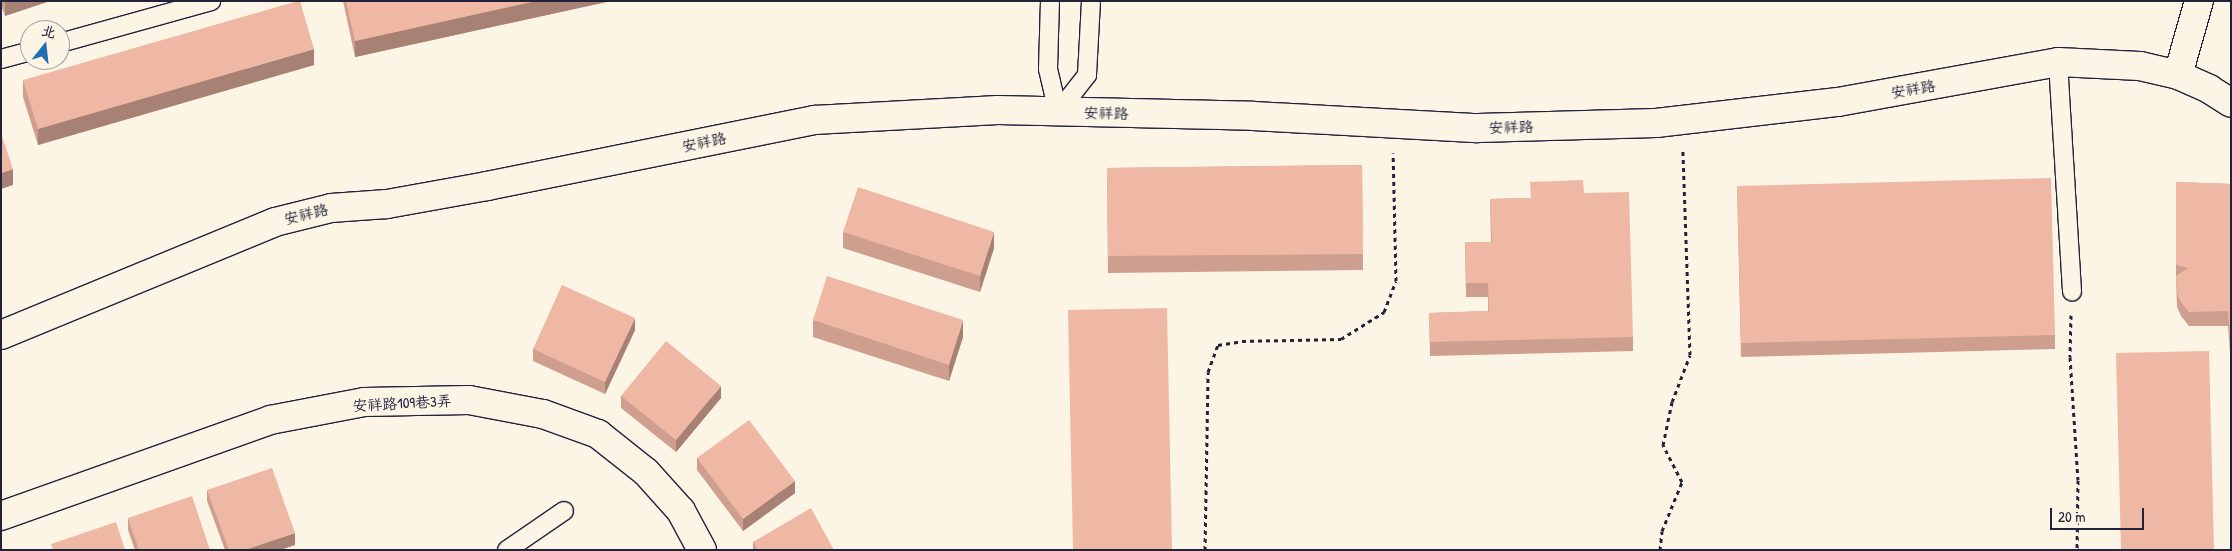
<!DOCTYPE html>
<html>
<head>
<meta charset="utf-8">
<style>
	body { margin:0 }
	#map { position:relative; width:2232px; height:551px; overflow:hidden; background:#fcf5e5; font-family:"Patrick Hand","LXGW WenKai TC",sans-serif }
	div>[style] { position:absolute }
	.path>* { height:3px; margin-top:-1.5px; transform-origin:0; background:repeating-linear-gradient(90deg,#22223b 0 4px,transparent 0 8px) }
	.roads { filter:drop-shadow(1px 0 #22223b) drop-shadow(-1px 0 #22223b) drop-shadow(0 1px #22223b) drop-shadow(0 -1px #22223b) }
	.service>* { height:18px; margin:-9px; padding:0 9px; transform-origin:9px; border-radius:9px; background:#fcf5e5 }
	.minor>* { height:28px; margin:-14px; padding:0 14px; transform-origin:14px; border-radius:14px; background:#fcf5e5 }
	.tertiary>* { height:28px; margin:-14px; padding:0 14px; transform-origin:14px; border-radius:14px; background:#fcf5e5 }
	.wall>* { inset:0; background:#ce9e8e }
	.shaded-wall>* { inset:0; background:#a78174 }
	.building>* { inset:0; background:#efb8a5 }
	span { translate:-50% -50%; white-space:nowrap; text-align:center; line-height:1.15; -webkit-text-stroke:4px #fcf5e5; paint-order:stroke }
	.street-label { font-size:15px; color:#22223b }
	.frame { position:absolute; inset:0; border:2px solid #22223b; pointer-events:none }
	.north { position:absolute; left:20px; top:20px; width:50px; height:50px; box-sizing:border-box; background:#fcf5e5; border:1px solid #a5a1a1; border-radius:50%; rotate:16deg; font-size:14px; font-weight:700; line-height:20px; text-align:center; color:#22223b }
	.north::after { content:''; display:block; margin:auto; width:18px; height:22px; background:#1f6fb2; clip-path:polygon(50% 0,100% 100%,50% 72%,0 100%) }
	.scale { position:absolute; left:2050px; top:508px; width:94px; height:22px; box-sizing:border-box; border:2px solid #22223b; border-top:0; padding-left:6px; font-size:15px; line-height:18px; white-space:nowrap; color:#22223b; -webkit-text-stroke:4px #fcf5e5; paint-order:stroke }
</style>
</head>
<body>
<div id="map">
	<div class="path">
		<div style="left:2071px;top:315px;width:42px;rotate:91.4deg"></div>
		<div style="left:2070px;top:357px;width:123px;rotate:86.3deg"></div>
		<div style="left:2078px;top:480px;width:70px;rotate:90.8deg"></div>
		<div style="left:1205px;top:550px;width:178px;rotate:-89deg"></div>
		<div style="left:1208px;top:372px;width:29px;rotate:-70deg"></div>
		<div style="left:1218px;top:345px;width:24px;rotate:-9deg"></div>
		<div style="left:1242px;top:341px;width:99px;rotate:-1.2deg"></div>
		<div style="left:1341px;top:339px;width:51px;rotate:-32.1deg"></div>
		<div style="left:1384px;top:312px;width:33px;rotate:-69deg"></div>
		<div style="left:1396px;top:281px;width:128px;rotate:-91.3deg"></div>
		<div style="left:1660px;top:550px;width:19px;rotate:-84deg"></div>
		<div style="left:1662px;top:531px;width:53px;rotate:-67.8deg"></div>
		<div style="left:1682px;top:482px;width:42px;rotate:-117.2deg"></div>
		<div style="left:1663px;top:445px;width:44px;rotate:-78.2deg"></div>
		<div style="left:1672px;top:402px;width:50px;rotate:-69deg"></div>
		<div style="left:1690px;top:355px;width:205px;rotate:-92deg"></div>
	</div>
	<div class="roads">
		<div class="service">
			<div style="left:1050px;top:1px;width:68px;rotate:91.7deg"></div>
			<div style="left:1048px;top:69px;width:44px;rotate:76.9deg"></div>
			<div style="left:60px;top:43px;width:157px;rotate:-15.5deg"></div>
			<div style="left:1px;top:59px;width:30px;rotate:-15deg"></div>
			<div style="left:2058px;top:62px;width:230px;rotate:86.5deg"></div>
			<div style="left:1058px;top:112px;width:47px;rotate:-51.9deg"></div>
			<div style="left:1087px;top:75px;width:74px;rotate:-86.9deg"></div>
			<div style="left:507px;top:550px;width:69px;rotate:-34.4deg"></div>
		</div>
		<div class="minor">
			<div style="left:2178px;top:75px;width:77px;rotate:-74.2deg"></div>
			<div style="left:1px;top:516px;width:286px;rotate:-19.6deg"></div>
			<div style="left:270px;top:420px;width:96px;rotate:-10.8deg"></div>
			<div style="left:364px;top:402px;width:105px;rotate:-1.1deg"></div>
			<div style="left:469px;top:400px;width:75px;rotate:10.7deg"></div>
			<div style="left:543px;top:414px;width:59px;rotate:20deg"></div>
			<div style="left:598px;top:434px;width:61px;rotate:38.4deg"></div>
			<div style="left:646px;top:472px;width:52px;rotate:48.1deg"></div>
			<div style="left:681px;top:511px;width:44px;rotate:61.7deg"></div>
		</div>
		<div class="tertiary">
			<div style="left:1px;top:335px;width:296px;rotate:-22.4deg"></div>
			<div style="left:275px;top:222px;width:58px;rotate:-14deg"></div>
			<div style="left:331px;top:208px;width:56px;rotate:-4.1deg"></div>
			<div style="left:387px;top:204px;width:102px;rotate:-10.2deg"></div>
			<div style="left:487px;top:186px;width:334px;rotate:-11.4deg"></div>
			<div style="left:814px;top:120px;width:184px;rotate:-3.1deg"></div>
			<div style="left:998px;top:110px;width:255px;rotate:1.3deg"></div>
			<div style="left:1253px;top:116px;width:225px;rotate:3.1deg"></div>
			<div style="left:1478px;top:128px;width:178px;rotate:-1.6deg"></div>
			<div style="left:1656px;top:123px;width:183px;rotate:-6.6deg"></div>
			<div style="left:1838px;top:102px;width:224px;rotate:-10.3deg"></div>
			<div style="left:2058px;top:62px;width:82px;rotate:2.8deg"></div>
			<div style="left:2140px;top:66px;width:39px;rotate:13deg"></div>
			<div style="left:2178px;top:75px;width:34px;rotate:24deg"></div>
			<div style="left:2209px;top:89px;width:26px;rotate:32deg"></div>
		</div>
	</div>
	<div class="wall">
		<div style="clip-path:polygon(1px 1px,50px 1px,5px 16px,1px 5px)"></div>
		<div style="clip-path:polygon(343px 1px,611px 1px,355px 57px)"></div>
		<div style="clip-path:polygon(314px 65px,38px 145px,23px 97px,23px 80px)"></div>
		<div style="clip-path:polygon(1362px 165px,1363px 270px,1108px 273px,1107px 168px)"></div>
		<div style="clip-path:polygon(2176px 182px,2231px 184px,2231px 367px,2228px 326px,2189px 326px,2181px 316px,2177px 307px,2176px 279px)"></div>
		<div style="clip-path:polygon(1737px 186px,2055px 335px,2055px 349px,1741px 357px)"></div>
		<div style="clip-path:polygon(1584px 193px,1633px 337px,1633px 351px,1430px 356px,1429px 313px,1488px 311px,1488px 297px,1466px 297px,1465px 242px,1491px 242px,1490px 199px,1530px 198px)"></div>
		<div style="clip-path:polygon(843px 232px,994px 248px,980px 292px,843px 248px)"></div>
		<div style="clip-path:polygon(813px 320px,963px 337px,949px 381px,813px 337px)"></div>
		<div style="clip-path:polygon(635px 330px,605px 394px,533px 361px,533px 349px)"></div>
		<div style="clip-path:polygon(621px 396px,721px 398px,676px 452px,621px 408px)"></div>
		<div style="clip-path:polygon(697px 458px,795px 493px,743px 531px,697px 470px)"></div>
		<div style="clip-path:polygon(207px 490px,295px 545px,280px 550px,225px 550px,207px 501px)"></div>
		<div style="clip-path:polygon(128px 518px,210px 550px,135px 550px,128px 530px)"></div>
		<div style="clip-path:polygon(753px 542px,834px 550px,753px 550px)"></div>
	</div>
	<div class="shaded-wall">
		<div style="clip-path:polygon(5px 1px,50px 1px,5px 16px)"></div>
		<div style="clip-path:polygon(536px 1px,611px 1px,355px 57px,355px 41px)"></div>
		<div style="clip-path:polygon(314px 49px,314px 65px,38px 145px,38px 129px)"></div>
		<div style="clip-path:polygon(13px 169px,13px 185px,1px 189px,1px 173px)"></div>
		<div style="clip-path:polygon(994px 232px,994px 248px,980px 292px,980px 276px)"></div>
		<div style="clip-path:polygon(635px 318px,635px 330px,605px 394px,605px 382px)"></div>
		<div style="clip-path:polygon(963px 320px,963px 337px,949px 381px,949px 365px)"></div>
		<div style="clip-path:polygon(721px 386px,721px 398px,676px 452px,676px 440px)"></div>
		<div style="clip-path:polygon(795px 481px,795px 493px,743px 531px,743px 519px)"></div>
		<div style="clip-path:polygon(295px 533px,295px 545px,280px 550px,245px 550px)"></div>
	</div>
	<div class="building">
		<div style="clip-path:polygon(298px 1px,300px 1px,314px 49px,38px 129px,23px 80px)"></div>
		<div style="clip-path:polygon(346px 1px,536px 1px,355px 41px)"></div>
		<div style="clip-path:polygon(1px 133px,13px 169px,1px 173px)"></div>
		<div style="clip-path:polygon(1362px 165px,1363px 254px,1108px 256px,1107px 168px)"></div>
		<div style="clip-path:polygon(2051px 178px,2055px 335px,1741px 343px,1737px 186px)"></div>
		<div style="clip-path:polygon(1583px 180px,1584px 193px,1629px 192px,1633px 337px,1430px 342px,1429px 313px,1489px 311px,1488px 283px,1466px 283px,1465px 242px,1492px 242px,1490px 199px,1531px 198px,1530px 182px)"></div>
		<div style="clip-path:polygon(2176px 182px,2231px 184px,2231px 353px,2228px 311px,2189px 312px,2181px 302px,2177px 293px,2176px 276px,2188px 268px,2176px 265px)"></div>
		<div style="clip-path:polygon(858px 187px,994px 232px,980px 276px,843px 232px)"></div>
		<div style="clip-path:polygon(827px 276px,963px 320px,949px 365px,813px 320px)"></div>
		<div style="clip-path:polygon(562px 285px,635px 318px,605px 382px,533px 349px)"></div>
		<div style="clip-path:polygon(1167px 308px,1172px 550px,1073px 550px,1068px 310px)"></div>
		<div style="clip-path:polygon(666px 341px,721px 386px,676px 440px,621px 396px)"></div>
		<div style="clip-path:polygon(2209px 351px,2214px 550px,2121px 550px,2116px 353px)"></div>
		<div style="clip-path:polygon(749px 420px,795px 481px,743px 519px,697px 458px)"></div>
		<div style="clip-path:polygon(272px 468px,295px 533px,245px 550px,229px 550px,207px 490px)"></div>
		<div style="clip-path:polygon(192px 496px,210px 550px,139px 550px,128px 518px)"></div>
		<div style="clip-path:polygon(811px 508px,834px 550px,758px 550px,753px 542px)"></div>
		<div style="clip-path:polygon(116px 522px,125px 550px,53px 550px,51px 544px)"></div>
	</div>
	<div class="street-label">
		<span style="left:1913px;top:89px;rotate:-10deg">安祥路</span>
		<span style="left:1106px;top:113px;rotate:1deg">安祥路</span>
		<span style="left:1511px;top:127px;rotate:-2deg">安祥路</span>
		<span style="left:704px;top:142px;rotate:-12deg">安祥路</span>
		<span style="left:306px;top:214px;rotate:-14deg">安祥路</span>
		<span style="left:402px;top:403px;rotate:-3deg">安祥路109巷3弄</span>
	</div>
	<div class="frame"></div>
	<div class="north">北</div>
	<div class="scale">20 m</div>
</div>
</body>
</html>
